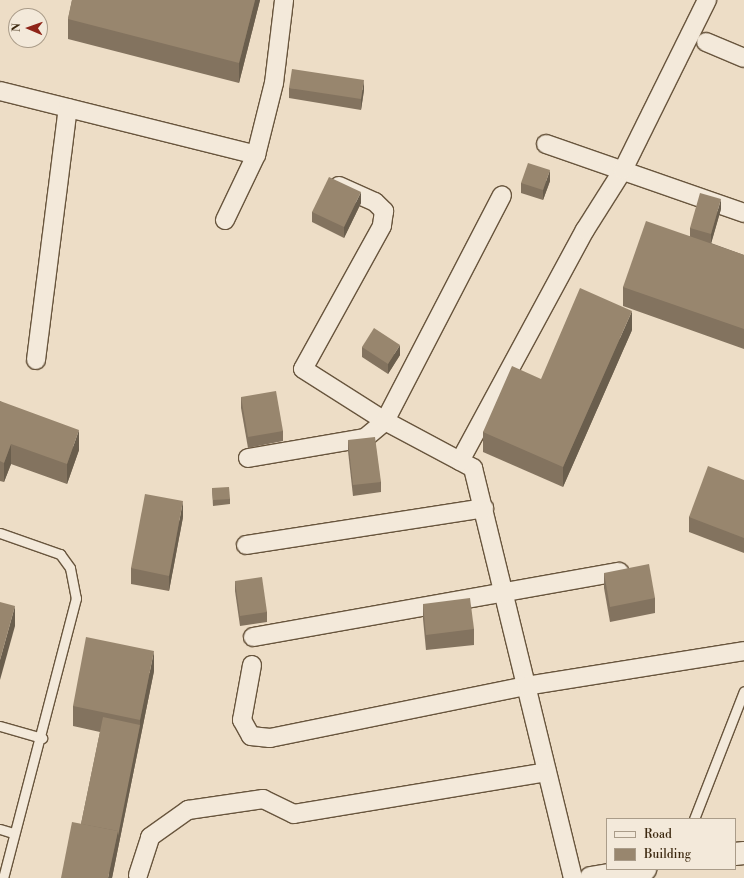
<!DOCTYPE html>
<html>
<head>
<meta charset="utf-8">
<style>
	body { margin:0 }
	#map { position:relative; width:744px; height:878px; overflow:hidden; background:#edddc6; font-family:"Libre Bodoni",serif }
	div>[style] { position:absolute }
	.roads { filter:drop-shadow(1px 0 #68553d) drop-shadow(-1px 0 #68553d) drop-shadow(0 1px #68553d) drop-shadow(0 -1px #68553d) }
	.lane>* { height:9px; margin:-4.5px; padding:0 4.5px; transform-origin:4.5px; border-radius:4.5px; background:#f3e9da }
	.street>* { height:18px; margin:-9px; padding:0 9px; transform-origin:9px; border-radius:9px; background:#f3e9da }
	.secondary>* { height:22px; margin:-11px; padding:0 11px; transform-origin:11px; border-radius:11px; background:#f3e9da }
	.wall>* { inset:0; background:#83735f }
	.shaded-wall>* { inset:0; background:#6a5e4d }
	.building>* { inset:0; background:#98866e }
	span { translate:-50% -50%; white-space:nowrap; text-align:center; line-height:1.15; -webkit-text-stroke:3px #f3e9da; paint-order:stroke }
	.legend { position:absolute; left:606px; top:818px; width:130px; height:52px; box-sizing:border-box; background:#f3e9da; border:1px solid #aa9c89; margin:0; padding:5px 7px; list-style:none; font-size:12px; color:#3c280f }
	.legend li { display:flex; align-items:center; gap:8px; height:20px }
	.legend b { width:20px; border:1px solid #aa9c89 }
	.north { position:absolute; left:8px; top:8px; width:40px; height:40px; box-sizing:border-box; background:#f3e9da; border:1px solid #aa9c89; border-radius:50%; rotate:272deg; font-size:11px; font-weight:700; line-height:16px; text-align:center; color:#3c280f }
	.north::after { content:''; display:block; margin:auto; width:14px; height:18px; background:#8f2418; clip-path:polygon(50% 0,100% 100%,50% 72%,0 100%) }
</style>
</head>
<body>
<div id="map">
	<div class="roads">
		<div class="lane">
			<div style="left:0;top:533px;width:64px;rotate:19.3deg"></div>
			<div style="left:60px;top:554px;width:17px;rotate:54deg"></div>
			<div style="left:70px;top:568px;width:31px;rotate:79deg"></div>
			<div style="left:76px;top:598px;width:289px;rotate:104.6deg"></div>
			<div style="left:0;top:726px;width:44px;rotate:15.9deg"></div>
			<div style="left:694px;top:819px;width:137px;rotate:-68.7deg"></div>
			<div style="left:0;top:829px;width:14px;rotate:17deg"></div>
		</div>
		<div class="street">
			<div style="left:706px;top:42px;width:41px;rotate:22.8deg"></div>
			<div style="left:0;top:91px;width:264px;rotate:14deg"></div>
			<div style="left:546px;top:144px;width:210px;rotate:19.2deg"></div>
			<div style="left:339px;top:186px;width:39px;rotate:24deg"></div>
			<div style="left:375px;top:202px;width:13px;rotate:45deg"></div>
			<div style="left:384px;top:211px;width:15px;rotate:98deg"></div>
			<div style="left:382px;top:226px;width:163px;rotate:118.9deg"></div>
			<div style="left:303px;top:369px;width:97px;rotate:32.4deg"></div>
			<div style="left:385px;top:421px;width:100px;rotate:28.1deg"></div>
			<div style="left:473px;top:468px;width:422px;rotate:76.3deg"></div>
			<div style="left:225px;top:220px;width:72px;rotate:-64.5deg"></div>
			<div style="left:256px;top:155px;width:74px;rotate:-76deg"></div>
			<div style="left:274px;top:83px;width:84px;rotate:-83.1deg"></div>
			<div style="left:36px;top:360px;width:254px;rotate:-82.8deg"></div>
			<div style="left:248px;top:458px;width:119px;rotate:-9.7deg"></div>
			<div style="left:365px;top:438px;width:26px;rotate:-40deg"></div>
			<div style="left:385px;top:421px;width:254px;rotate:-62.6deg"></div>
			<div style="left:460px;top:461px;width:263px;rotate:-61.6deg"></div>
			<div style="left:585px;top:230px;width:71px;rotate:-57.7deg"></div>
			<div style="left:623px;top:170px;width:190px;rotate:-63.7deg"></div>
			<div style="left:246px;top:545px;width:241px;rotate:-8.8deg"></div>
			<div style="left:253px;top:637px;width:372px;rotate:-10.1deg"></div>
			<div style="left:252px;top:665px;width:56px;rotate:100.3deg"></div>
			<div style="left:242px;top:720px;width:18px;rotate:61deg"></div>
			<div style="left:251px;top:736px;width:19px;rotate:6deg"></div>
			<div style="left:270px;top:738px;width:261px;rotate:-11.5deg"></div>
			<div style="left:526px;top:686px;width:221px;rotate:-9.1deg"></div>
			<div style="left:138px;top:875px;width:40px;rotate:-72deg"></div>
			<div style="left:150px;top:837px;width:47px;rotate:-35.4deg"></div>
			<div style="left:188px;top:810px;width:76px;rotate:-8.3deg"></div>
			<div style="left:263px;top:799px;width:34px;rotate:26deg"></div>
			<div style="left:294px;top:814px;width:256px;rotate:-9.4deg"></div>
		</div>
		<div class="secondary">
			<div style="left:735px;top:854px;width:9px;rotate:-6deg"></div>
			<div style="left:591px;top:878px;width:55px;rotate:-9.5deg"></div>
		</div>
	</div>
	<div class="wall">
		<div style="clip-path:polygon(72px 0,260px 0,239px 83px,68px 39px,68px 19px)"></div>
		<div style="clip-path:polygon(289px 88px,364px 90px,361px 110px,289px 98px)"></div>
		<div style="clip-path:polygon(550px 181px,543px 200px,521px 193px,521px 183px)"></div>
		<div style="clip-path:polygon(361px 203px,344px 238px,312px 222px,312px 212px)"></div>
		<div style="clip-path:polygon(721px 209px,711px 243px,744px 255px,744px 349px,623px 306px,623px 287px,690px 236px,690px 228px)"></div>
		<div style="clip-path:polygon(632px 330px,563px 487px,483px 452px,483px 432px)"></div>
		<div style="clip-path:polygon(362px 347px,400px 355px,388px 374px,362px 357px)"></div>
		<div style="clip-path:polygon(241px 397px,283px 431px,283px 441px,248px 448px,241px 408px)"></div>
		<div style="clip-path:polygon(0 401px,79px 450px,67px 484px,11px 464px,4px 482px,0 481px)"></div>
		<div style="clip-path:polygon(348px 440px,381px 482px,381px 492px,353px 496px,348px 451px)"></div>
		<div style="clip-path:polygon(744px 480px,744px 553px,689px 532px,689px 517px)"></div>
		<div style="clip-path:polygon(212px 488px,230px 499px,230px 504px,213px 506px)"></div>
		<div style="clip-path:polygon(183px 517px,169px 591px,131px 584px,131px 568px)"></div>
		<div style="clip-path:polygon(604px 573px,655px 598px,655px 613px,610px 622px,604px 588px)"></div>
		<div style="clip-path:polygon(235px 581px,267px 612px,267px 622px,240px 626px,235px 591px)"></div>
		<div style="clip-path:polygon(423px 604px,474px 629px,474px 645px,426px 650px,423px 619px)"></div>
		<div style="clip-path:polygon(154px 671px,112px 878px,81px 824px,100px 732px,73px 726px,73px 706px)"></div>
	</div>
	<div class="shaded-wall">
		<div style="clip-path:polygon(255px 0,260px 0,239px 83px,239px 63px)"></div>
		<div style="clip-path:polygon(364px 80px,364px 90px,361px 110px,361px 99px)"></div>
		<div style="clip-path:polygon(550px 170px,550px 181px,543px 200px,543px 190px)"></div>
		<div style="clip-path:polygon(361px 192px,361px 203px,344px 238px,344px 227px)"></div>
		<div style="clip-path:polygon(721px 199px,721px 209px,711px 244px,711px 234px)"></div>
		<div style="clip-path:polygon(632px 311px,632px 330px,563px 487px,563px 467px)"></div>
		<div style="clip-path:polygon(400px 345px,400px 355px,388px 374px,388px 364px)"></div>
		<div style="clip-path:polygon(79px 430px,79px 450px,67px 484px,67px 464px)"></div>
		<div style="clip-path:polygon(11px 444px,11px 464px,4px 482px,4px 463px)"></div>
		<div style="clip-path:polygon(183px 501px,183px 517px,169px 591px,169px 576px)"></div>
		<div style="clip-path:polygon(15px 606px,15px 626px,0 680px,0 660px)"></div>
		<div style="clip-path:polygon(154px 651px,154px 671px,112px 878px,108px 878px,140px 725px,140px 720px)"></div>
	</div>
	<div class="building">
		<div style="clip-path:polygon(72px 0,255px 0,239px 63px,68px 19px)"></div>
		<div style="clip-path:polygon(292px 69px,364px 80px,361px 99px,289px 88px)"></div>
		<div style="clip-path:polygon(528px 163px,550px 170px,543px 190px,521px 183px)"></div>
		<div style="clip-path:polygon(329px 177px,361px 192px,344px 227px,312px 212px)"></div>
		<div style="clip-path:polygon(700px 193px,721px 199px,711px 234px,690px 228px)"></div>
		<div style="clip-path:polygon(646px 221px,744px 255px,744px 329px,623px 287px)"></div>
		<div style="clip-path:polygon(580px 288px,632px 311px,563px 467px,483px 432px,512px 366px,541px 379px)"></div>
		<div style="clip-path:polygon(374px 328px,400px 345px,388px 364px,362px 347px)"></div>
		<div style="clip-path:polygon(276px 391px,283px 431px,248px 437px,241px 397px)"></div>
		<div style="clip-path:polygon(0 401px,79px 430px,67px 464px,11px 444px,4px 463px,0 461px)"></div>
		<div style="clip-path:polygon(375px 437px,381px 482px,353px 485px,348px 440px)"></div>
		<div style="clip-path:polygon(708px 466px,744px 480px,744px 538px,689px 517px)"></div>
		<div style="clip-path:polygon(229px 487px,230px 499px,213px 500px,212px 488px)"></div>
		<div style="clip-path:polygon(145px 494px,183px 501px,169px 576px,131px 568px)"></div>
		<div style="clip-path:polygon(649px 564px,655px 598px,610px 607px,604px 573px)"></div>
		<div style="clip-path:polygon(262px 577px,267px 612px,240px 616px,235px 581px)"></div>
		<div style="clip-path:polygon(470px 598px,474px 629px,426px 635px,423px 604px)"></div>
		<div style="clip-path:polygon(0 602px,15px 606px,0 660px)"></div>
		<div style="clip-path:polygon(86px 637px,154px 651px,140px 720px,73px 706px)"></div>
		<div style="clip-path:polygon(103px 717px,140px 725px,118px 836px,118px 831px,81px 824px)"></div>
		<div style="clip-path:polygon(72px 822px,118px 831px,108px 878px,61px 878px)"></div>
	</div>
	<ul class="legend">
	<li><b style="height:5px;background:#f3e9da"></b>Road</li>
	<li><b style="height:11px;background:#98866e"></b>Building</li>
	</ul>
	<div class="north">N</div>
</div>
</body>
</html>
